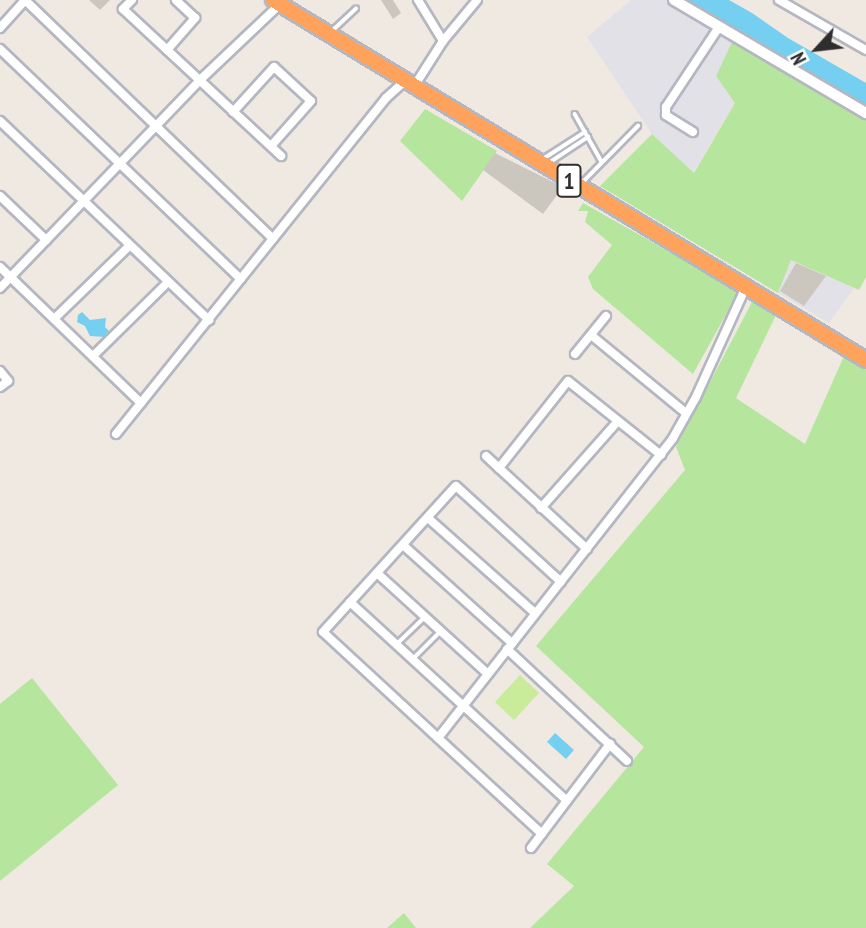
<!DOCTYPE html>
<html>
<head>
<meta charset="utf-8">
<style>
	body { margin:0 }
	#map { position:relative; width:866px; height:928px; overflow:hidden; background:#efe9e1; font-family:"PT Sans Narrow",sans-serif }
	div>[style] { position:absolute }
	.industrial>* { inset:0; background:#e3e1e8 }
	.green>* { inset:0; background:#b6e59e }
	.pitch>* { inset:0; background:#c9ec9a }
	.water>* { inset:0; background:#75cff0 }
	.building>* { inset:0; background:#cbc7bf }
	.roads { filter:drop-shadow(2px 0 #b4b7c1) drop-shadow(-2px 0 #b4b7c1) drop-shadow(0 2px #b4b7c1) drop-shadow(0 -2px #b4b7c1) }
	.lane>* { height:3.5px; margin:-1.75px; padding:0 1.75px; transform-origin:1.75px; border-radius:1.75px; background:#fff }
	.street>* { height:8px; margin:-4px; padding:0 4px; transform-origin:4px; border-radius:4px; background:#fff }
	.secondary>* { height:10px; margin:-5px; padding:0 5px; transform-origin:5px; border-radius:5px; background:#fff }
	.highway>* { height:14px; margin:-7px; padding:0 7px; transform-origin:7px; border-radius:7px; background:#ffa35c }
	span { translate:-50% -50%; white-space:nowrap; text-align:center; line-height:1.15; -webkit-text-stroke:5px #fff; paint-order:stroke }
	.shield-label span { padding:2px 5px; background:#fff; border:2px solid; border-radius:5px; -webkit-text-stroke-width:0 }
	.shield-label { font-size:23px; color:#2e2e2e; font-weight:700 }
	.north { position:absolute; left:782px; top:14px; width:70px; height:70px; -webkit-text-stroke:5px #fff; paint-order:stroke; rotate:243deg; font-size:19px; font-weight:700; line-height:28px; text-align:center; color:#2e2e2e }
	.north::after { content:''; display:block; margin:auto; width:24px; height:32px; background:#2e2e2e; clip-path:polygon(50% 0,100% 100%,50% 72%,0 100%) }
</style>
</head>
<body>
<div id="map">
	<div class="industrial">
		<div style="clip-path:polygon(631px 0,669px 0,733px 40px,735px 103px,693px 173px,652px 134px,587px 37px)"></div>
		<div style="clip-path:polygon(791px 260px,854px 288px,829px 323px,778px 293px)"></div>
	</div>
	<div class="green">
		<div style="clip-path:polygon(733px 40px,866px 119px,866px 277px,859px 290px,791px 260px,778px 293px,600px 186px,652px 134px,694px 173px,735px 103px,716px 76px)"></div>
		<div style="clip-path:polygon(425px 109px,497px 151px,462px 201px,400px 141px)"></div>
		<div style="clip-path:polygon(583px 203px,739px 291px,693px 374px,593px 289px,588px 277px,612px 245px,585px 222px,588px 211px,578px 211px)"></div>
		<div style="clip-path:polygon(753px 300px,776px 315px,736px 398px,805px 444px,844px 356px,866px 370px,866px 928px,530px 928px,574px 886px,547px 864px,644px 747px,536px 646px,685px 470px,676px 447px)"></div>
		<div style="clip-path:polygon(32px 678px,118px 785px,0 881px,0 704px)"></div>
		<div style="clip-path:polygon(404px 913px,416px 928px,387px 928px)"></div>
	</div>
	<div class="pitch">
		<div style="clip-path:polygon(520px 675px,539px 693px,514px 720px,495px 702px)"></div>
	</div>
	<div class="water">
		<div style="clip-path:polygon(683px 0,729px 0,752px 13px,788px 38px,866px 83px,866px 106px)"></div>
		<div style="clip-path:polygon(82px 312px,90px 320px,106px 318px,105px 327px,110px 332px,105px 337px,90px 336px,85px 326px,77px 322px,78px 315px)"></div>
		<div style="clip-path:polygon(555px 733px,574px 750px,566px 759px,547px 742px)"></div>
	</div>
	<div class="building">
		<div style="clip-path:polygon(89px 0,110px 0,100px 10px)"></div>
		<div style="clip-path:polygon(381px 0,393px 0,401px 13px,393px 19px)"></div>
		<div style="clip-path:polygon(495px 153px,563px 187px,543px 214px,483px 170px)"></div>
		<div style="clip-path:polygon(796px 263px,826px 276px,804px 306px,780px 291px)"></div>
	</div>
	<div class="roads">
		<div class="lane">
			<div style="left:331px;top:32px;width:34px;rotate:-43deg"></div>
			<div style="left:575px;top:114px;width:55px;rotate:60.6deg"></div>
			<div style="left:543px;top:159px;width:50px;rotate:-32.7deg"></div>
			<div style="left:549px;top:163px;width:47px;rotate:-33.7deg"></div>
			<div style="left:582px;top:183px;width:80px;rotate:-45.5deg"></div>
			<div style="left:397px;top:644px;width:39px;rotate:-44deg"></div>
			<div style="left:413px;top:659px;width:38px;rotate:-45deg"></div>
		</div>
		<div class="street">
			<div style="left:132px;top:0;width:13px;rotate:135deg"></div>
			<div style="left:123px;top:9px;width:216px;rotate:42.9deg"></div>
			<div style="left:418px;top:0;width:48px;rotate:58.6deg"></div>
			<div style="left:779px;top:0;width:100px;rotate:29.9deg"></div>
			<div style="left:0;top:28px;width:38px;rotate:-48deg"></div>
			<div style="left:25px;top:0;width:344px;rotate:43.9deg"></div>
			<div style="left:0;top:49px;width:333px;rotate:43.7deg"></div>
			<div style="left:167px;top:50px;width:43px;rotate:-48.8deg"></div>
			<div style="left:195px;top:18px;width:26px;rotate:-137deg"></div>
			<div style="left:415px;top:85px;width:52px;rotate:-57.5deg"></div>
			<div style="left:443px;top:41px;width:53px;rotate:-50.3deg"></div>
			<div style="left:233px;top:112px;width:61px;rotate:-47.7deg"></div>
			<div style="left:274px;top:67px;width:50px;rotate:42.6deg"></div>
			<div style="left:311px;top:101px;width:60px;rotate:131.6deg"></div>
			<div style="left:0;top:121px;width:289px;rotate:43.6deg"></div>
			<div style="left:693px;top:132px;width:32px;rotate:-148deg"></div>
			<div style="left:666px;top:115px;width:8px;rotate:-90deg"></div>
			<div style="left:666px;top:107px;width:96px;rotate:-56.5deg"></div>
			<div style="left:0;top:196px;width:64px;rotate:43.7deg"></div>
			<div style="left:0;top:267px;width:196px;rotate:44deg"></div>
			<div style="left:0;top:288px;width:289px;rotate:-46.1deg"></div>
			<div style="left:200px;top:80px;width:110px;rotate:-43.5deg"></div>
			<div style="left:54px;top:319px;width:105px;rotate:-44.2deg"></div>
			<div style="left:591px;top:335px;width:123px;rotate:39.4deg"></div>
			<div style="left:575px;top:354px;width:49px;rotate:-50.8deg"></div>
			<div style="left:93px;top:356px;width:105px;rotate:-44.6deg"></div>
			<div style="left:0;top:371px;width:13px;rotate:51deg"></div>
			<div style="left:8px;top:381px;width:10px;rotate:143deg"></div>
			<div style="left:116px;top:434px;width:431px;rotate:-51.2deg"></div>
			<div style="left:386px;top:98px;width:27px;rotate:-42deg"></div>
			<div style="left:486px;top:456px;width:18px;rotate:43deg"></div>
			<div style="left:541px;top:508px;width:115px;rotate:-48.5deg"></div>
			<div style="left:428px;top:518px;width:143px;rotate:41.6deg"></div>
			<div style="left:403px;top:545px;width:147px;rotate:42deg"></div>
			<div style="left:587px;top:549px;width:120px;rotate:-137.4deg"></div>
			<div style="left:499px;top:468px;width:111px;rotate:-51.6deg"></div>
			<div style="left:568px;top:381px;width:119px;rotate:38.5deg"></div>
			<div style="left:377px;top:573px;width:150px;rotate:42.3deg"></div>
			<div style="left:350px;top:602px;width:294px;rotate:42.5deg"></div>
			<div style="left:507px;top:649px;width:164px;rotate:43deg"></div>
			<div style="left:438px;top:738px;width:381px;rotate:-51.9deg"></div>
			<div style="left:673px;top:438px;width:47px;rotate:-60.7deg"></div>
			<div style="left:696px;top:397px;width:121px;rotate:-65.6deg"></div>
			<div style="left:542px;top:834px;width:298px;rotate:-137.3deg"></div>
			<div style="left:323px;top:632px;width:197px;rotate:-47.7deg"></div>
			<div style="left:456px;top:486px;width:142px;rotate:42.4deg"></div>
			<div style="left:531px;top:848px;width:131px;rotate:-52.8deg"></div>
		</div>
		<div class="secondary">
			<div style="left:674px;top:0;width:223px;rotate:30.5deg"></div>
		</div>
		<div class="highway">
			<div style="left:273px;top:0;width:694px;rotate:31.26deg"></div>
		</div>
	</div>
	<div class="shield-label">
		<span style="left:569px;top:181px">1</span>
	</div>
	<div class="north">N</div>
</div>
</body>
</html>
